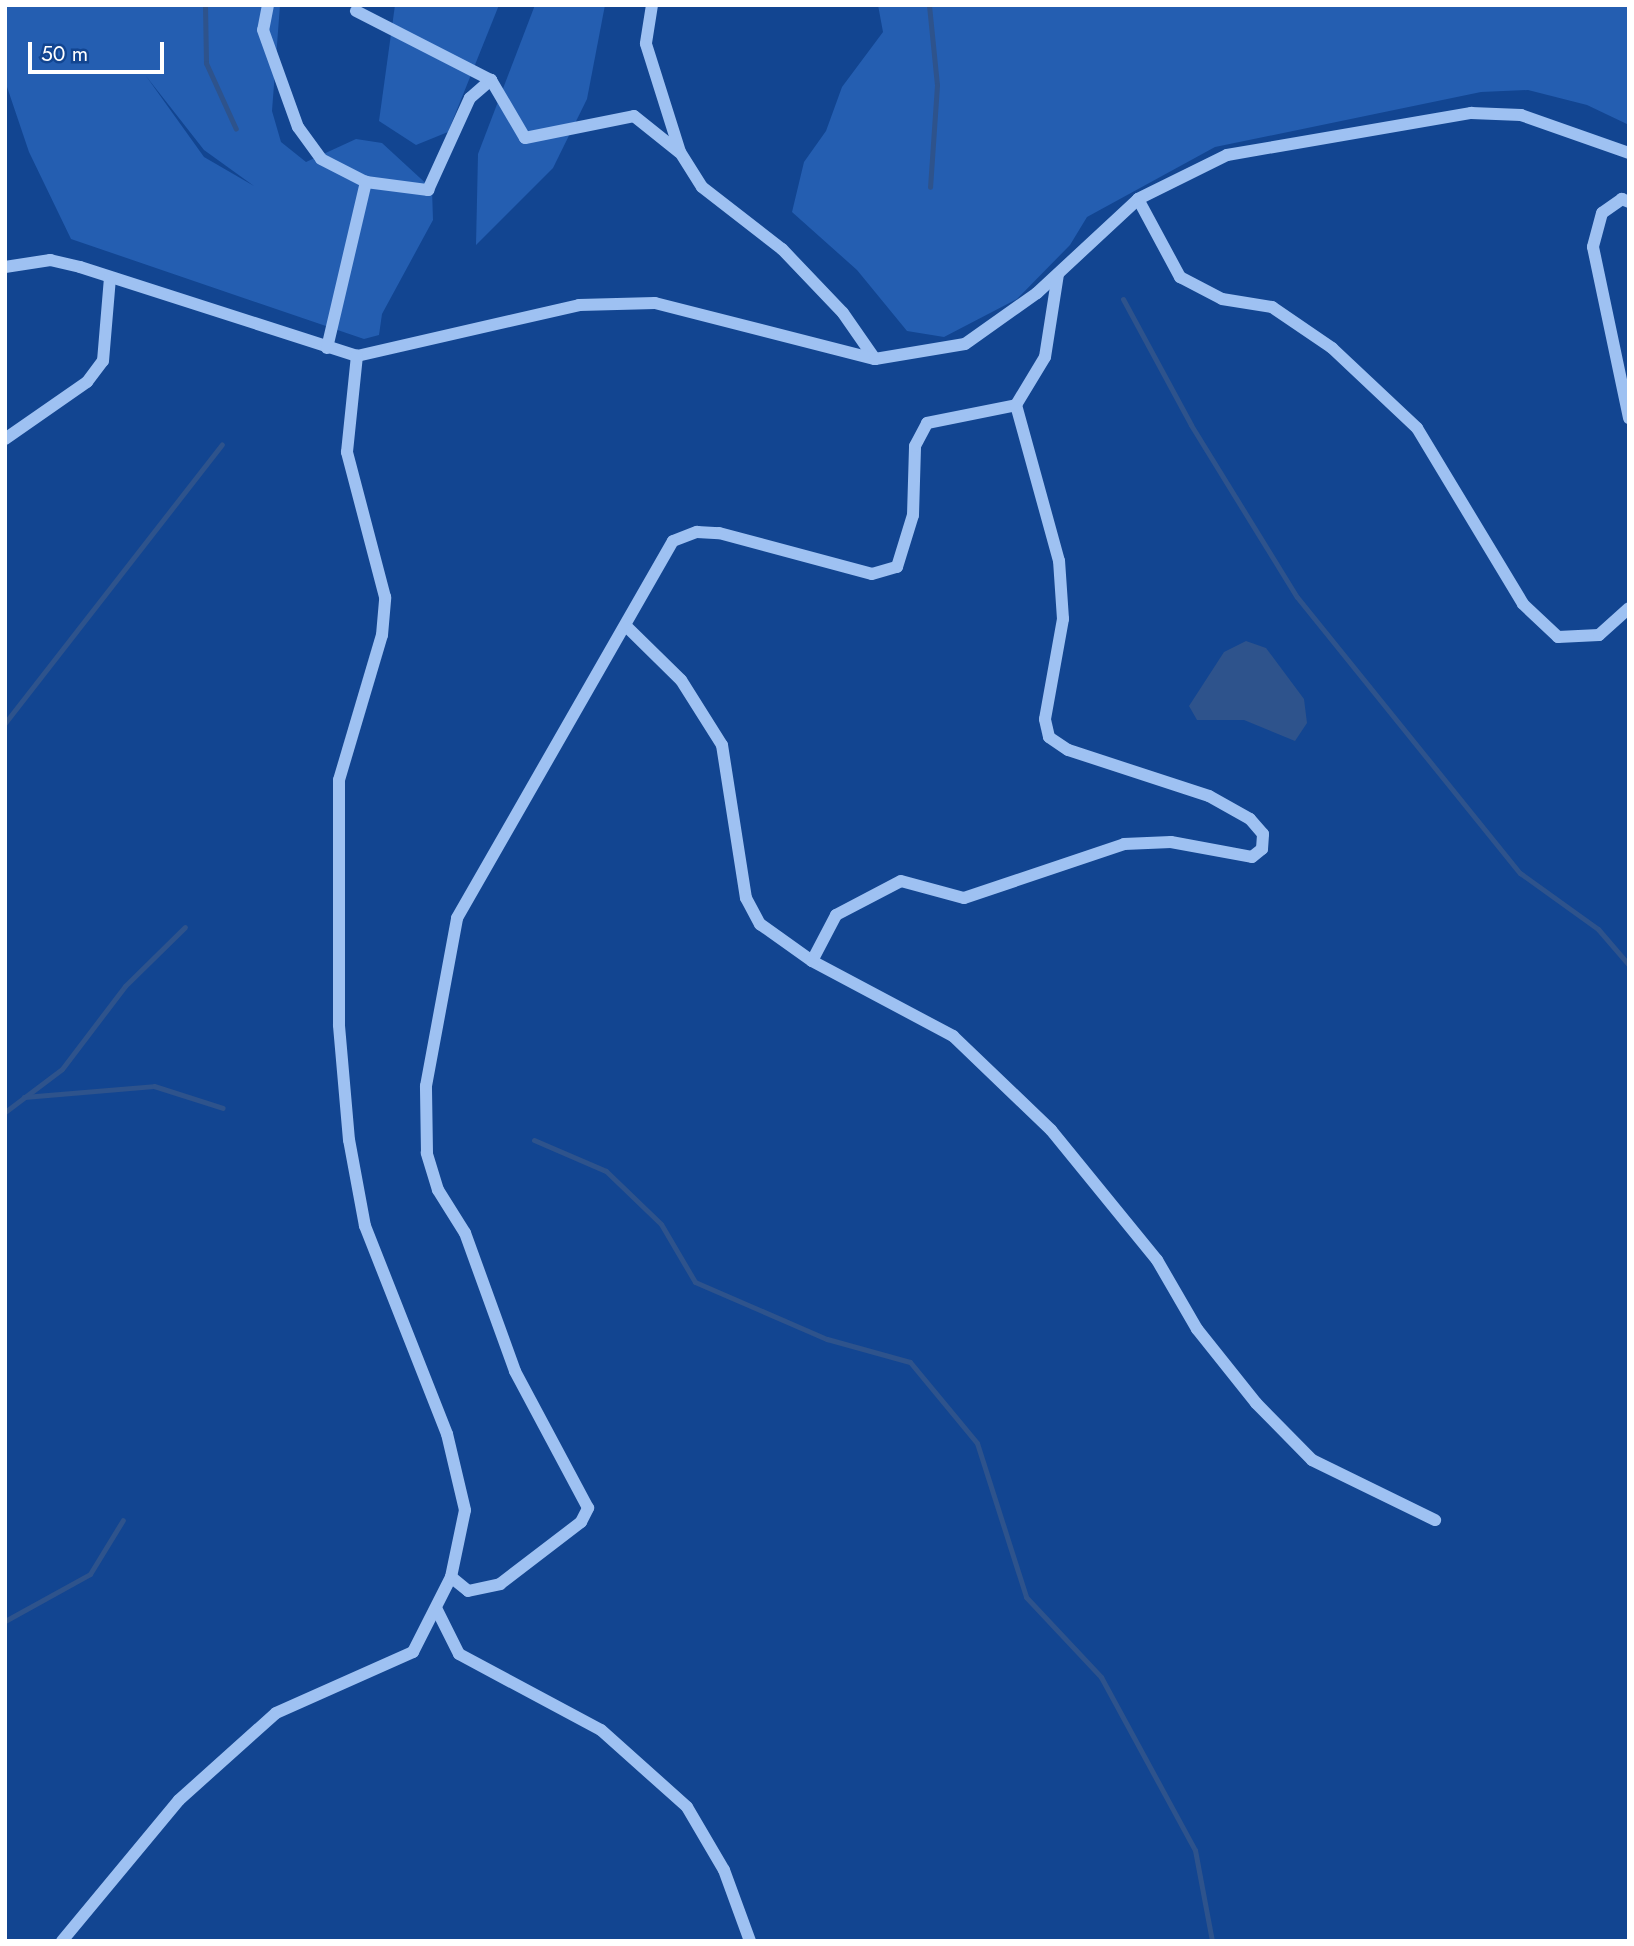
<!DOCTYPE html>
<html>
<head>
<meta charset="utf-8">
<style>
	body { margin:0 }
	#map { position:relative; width:1634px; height:1946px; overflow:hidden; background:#124591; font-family:Jost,sans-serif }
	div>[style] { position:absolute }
	.green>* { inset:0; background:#245eb1 }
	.water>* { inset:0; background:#2e538c }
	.stream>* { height:5px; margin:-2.5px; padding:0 2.5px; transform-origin:2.5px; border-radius:2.5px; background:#2e538c }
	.minor>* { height:12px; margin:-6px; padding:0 6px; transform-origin:6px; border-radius:6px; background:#9ec1f2 }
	span { translate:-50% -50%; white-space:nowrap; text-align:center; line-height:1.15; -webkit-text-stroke:7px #124591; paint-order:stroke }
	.frame { position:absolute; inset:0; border:7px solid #fff; pointer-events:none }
	.scale { position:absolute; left:28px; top:42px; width:136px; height:32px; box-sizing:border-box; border:4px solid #fff; border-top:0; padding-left:9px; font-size:21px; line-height:24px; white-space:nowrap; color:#fff; -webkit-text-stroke:5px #124591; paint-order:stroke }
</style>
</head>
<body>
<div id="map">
	<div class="green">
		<div style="clip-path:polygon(evenodd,5px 5px,280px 5px,272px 111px,281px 142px,306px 162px,356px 139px,382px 143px,432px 189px,433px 220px,382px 314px,379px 335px,364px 339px,71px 239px,29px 152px,5px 81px,5px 5px,146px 76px,204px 150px,254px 186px,204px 157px,146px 76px)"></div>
		<div style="clip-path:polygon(395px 5px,499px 5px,448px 132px,416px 145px,379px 121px)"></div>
		<div style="clip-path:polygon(535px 5px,605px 5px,587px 99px,553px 168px,476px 245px,478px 154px)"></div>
		<div style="clip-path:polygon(878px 5px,1629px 5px,1629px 125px,1587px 105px,1528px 90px,1481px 92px,1215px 147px,1087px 217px,1070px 245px,1017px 299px,944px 337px,907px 331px,857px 270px,792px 212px,804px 162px,826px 131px,842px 87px,883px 32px)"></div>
	</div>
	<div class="water">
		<div style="clip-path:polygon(1246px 641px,1266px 648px,1304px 699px,1307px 723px,1295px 741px,1244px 720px,1197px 720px,1189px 706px,1224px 652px)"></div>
	</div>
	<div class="stream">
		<div style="left:205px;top:5px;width:58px;rotate:89deg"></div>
		<div style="left:206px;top:63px;width:72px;rotate:65.6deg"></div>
		<div style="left:929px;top:5px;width:80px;rotate:84.3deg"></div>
		<div style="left:937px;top:85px;width:102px;rotate:93.9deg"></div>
		<div style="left:1123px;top:299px;width:143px;rotate:61.6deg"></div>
		<div style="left:1191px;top:425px;width:202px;rotate:58.4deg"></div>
		<div style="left:1297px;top:597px;width:355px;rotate:51.1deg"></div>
		<div style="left:1520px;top:873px;width:96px;rotate:35.7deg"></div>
		<div style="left:1598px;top:929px;width:48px;rotate:49.3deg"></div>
		<div style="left:5px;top:723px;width:353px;rotate:-52.1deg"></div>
		<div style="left:24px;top:1097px;width:130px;rotate:-4.8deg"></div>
		<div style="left:154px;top:1086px;width:72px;rotate:17.7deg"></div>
		<div style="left:5px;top:1112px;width:71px;rotate:-37deg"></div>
		<div style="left:62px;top:1069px;width:104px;rotate:-52.8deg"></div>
		<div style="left:125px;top:986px;width:84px;rotate:-44.5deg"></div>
		<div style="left:534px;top:1140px;width:78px;rotate:23.3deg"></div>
		<div style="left:606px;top:1171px;width:76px;rotate:43.9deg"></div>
		<div style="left:661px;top:1224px;width:67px;rotate:59.6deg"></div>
		<div style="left:695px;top:1282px;width:144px;rotate:23.4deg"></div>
		<div style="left:827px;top:1339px;width:86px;rotate:15.5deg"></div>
		<div style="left:910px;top:1362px;width:105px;rotate:50.4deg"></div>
		<div style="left:977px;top:1443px;width:162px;rotate:72.3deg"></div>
		<div style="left:1026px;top:1597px;width:110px;rotate:46.8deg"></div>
		<div style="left:1101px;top:1677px;width:197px;rotate:61.5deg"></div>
		<div style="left:1195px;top:1850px;width:93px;rotate:79.4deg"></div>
		<div style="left:5px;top:1621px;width:97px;rotate:-28.9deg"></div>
		<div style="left:90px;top:1574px;width:63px;rotate:-58.6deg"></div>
	</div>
	<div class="minor">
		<div style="left:268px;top:5px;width:25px;rotate:101deg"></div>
		<div style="left:263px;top:30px;width:103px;rotate:70.2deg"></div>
		<div style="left:298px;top:127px;width:39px;rotate:54deg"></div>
		<div style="left:321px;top:159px;width:51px;rotate:27.1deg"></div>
		<div style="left:366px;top:182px;width:63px;rotate:7.4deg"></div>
		<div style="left:428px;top:190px;width:101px;rotate:-65.5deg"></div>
		<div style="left:470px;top:98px;width:28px;rotate:-41deg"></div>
		<div style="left:652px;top:5px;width:39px;rotate:99deg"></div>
		<div style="left:646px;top:44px;width:113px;rotate:72.5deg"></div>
		<div style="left:680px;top:152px;width:41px;rotate:57.8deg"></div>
		<div style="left:702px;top:187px;width:101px;rotate:37.8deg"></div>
		<div style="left:782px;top:249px;width:88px;rotate:46.4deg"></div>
		<div style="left:843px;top:313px;width:56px;rotate:55.2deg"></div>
		<div style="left:356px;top:11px;width:152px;rotate:27.1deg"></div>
		<div style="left:491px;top:80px;width:67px;rotate:59.6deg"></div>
		<div style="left:525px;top:138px;width:111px;rotate:-11.4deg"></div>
		<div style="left:634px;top:116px;width:58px;rotate:38.7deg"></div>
		<div style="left:1138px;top:199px;width:89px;rotate:61.7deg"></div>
		<div style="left:1180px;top:277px;width:47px;rotate:27.6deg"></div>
		<div style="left:1222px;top:299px;width:51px;rotate:9.1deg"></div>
		<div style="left:1272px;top:307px;width:73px;rotate:34.3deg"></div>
		<div style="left:1332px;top:348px;width:117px;rotate:43.3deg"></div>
		<div style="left:1417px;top:428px;width:205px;rotate:58.9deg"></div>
		<div style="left:1523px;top:604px;width:48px;rotate:43.3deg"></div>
		<div style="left:1558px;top:637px;width:41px;rotate:-2.8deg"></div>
		<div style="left:1599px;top:635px;width:40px;rotate:-42deg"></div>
		<div style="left:1629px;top:202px;width:8px;rotate:-157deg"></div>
		<div style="left:1622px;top:199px;width:24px;rotate:145deg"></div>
		<div style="left:1602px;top:213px;width:35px;rotate:105deg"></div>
		<div style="left:1593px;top:247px;width:175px;rotate:78.1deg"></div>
		<div style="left:5px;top:267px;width:46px;rotate:-8.8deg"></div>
		<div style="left:50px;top:260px;width:31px;rotate:13deg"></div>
		<div style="left:80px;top:267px;width:291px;rotate:17.8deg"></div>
		<div style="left:357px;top:356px;width:228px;rotate:-12.9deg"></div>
		<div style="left:579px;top:305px;width:76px;rotate:-1.5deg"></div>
		<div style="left:655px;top:303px;width:227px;rotate:14.3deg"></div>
		<div style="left:875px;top:359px;width:91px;rotate:-9.5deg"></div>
		<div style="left:965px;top:344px;width:88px;rotate:-35.3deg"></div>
		<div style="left:1037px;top:293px;width:138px;rotate:-42.9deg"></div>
		<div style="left:1138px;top:199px;width:99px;rotate:-26.3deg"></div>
		<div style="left:1227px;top:155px;width:248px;rotate:-9.8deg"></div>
		<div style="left:1471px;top:113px;width:50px;rotate:2.3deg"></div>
		<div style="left:1521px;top:115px;width:114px;rotate:19.4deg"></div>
		<div style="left:327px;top:348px;width:171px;rotate:-76.8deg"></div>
		<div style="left:5px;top:439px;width:100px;rotate:-34.8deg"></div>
		<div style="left:87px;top:382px;width:26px;rotate:-53deg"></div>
		<div style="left:103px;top:361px;width:84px;rotate:-85.2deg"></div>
		<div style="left:628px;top:628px;width:74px;rotate:44.5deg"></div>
		<div style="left:681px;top:680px;width:77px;rotate:57.8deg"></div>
		<div style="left:722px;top:745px;width:155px;rotate:81.1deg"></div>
		<div style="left:746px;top:898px;width:30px;rotate:62deg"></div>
		<div style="left:760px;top:924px;width:64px;rotate:35.4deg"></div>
		<div style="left:812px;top:961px;width:160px;rotate:28deg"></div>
		<div style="left:953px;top:1036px;width:136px;rotate:43.8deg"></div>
		<div style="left:1051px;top:1130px;width:168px;rotate:50.8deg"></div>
		<div style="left:1157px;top:1260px;width:80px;rotate:59.9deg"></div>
		<div style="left:1197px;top:1329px;width:95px;rotate:51.4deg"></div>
		<div style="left:1256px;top:1403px;width:80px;rotate:45.5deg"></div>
		<div style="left:1312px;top:1460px;width:137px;rotate:26deg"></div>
		<div style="left:812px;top:961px;width:52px;rotate:-62.4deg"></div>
		<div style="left:836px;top:915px;width:73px;rotate:-27.6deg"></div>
		<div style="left:901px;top:881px;width:65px;rotate:15.1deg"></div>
		<div style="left:964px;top:898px;width:169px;rotate:-18.6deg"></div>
		<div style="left:1124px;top:844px;width:47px;rotate:-2.4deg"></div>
		<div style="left:1171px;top:842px;width:82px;rotate:10.5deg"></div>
		<div style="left:1252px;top:857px;width:13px;rotate:-39deg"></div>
		<div style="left:1262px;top:849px;width:15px;rotate:-86deg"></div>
		<div style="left:1263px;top:834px;width:20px;rotate:-131deg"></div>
		<div style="left:1250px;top:819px;width:47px;rotate:-150.7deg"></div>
		<div style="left:1209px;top:796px;width:148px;rotate:-161.9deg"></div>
		<div style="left:1068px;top:750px;width:23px;rotate:-146deg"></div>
		<div style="left:1049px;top:737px;width:18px;rotate:-103deg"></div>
		<div style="left:1045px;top:719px;width:102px;rotate:-79.8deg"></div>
		<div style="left:1063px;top:619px;width:58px;rotate:-93.9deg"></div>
		<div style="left:1059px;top:561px;width:162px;rotate:-105.4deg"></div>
		<div style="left:451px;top:1577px;width:22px;rotate:39deg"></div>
		<div style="left:468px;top:1591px;width:33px;rotate:-12deg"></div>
		<div style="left:500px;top:1584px;width:102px;rotate:-37.4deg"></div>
		<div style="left:581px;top:1522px;width:16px;rotate:-63deg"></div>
		<div style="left:588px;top:1508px;width:155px;rotate:-118.1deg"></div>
		<div style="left:515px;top:1371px;width:147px;rotate:-109.9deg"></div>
		<div style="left:465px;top:1233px;width:51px;rotate:-122.1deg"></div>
		<div style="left:438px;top:1190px;width:39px;rotate:-107deg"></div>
		<div style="left:427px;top:1153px;width:67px;rotate:-90.9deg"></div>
		<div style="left:426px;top:1086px;width:171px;rotate:-79.5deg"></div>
		<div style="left:457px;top:918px;width:434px;rotate:-60.2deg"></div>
		<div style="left:673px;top:541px;width:26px;rotate:-21deg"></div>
		<div style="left:697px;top:532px;width:22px;rotate:3deg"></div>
		<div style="left:719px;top:533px;width:158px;rotate:15deg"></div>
		<div style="left:872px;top:574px;width:26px;rotate:-16deg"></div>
		<div style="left:897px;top:567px;width:54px;rotate:-72.9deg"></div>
		<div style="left:913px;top:515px;width:69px;rotate:-88.3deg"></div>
		<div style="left:915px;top:446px;width:26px;rotate:-62deg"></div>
		<div style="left:927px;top:423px;width:91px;rotate:-11.4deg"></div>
		<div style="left:1016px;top:405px;width:56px;rotate:-58.9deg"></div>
		<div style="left:1045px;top:357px;width:84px;rotate:-81.1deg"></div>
		<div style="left:437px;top:1610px;width:49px;rotate:63.4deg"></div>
		<div style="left:459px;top:1654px;width:161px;rotate:28.2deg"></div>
		<div style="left:601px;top:1730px;width:115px;rotate:41.8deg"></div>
		<div style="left:687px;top:1807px;width:73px;rotate:59.6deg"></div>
		<div style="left:724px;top:1870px;width:76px;rotate:69.9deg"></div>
		<div style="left:62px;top:1941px;width:183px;rotate:-50.3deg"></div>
		<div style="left:179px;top:1800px;width:130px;rotate:-41.9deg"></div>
		<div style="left:276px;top:1713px;width:150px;rotate:-24deg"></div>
		<div style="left:413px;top:1652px;width:84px;rotate:-63.1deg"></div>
		<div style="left:451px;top:1577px;width:68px;rotate:-78.2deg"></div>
		<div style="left:465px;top:1510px;width:78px;rotate:-103.3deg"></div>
		<div style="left:447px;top:1434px;width:224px;rotate:-111.5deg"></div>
		<div style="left:365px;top:1226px;width:87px;rotate:-100.5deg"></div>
		<div style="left:349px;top:1140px;width:115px;rotate:-95deg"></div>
		<div style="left:339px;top:1025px;width:245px;rotate:-90deg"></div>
		<div style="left:339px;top:780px;width:151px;rotate:-73.5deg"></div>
		<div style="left:382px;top:635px;width:38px;rotate:-85deg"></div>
		<div style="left:385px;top:597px;width:150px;rotate:-104.7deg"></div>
		<div style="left:347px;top:452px;width:97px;rotate:-84.1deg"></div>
	</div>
	<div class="frame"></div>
	<div class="scale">50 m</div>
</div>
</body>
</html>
